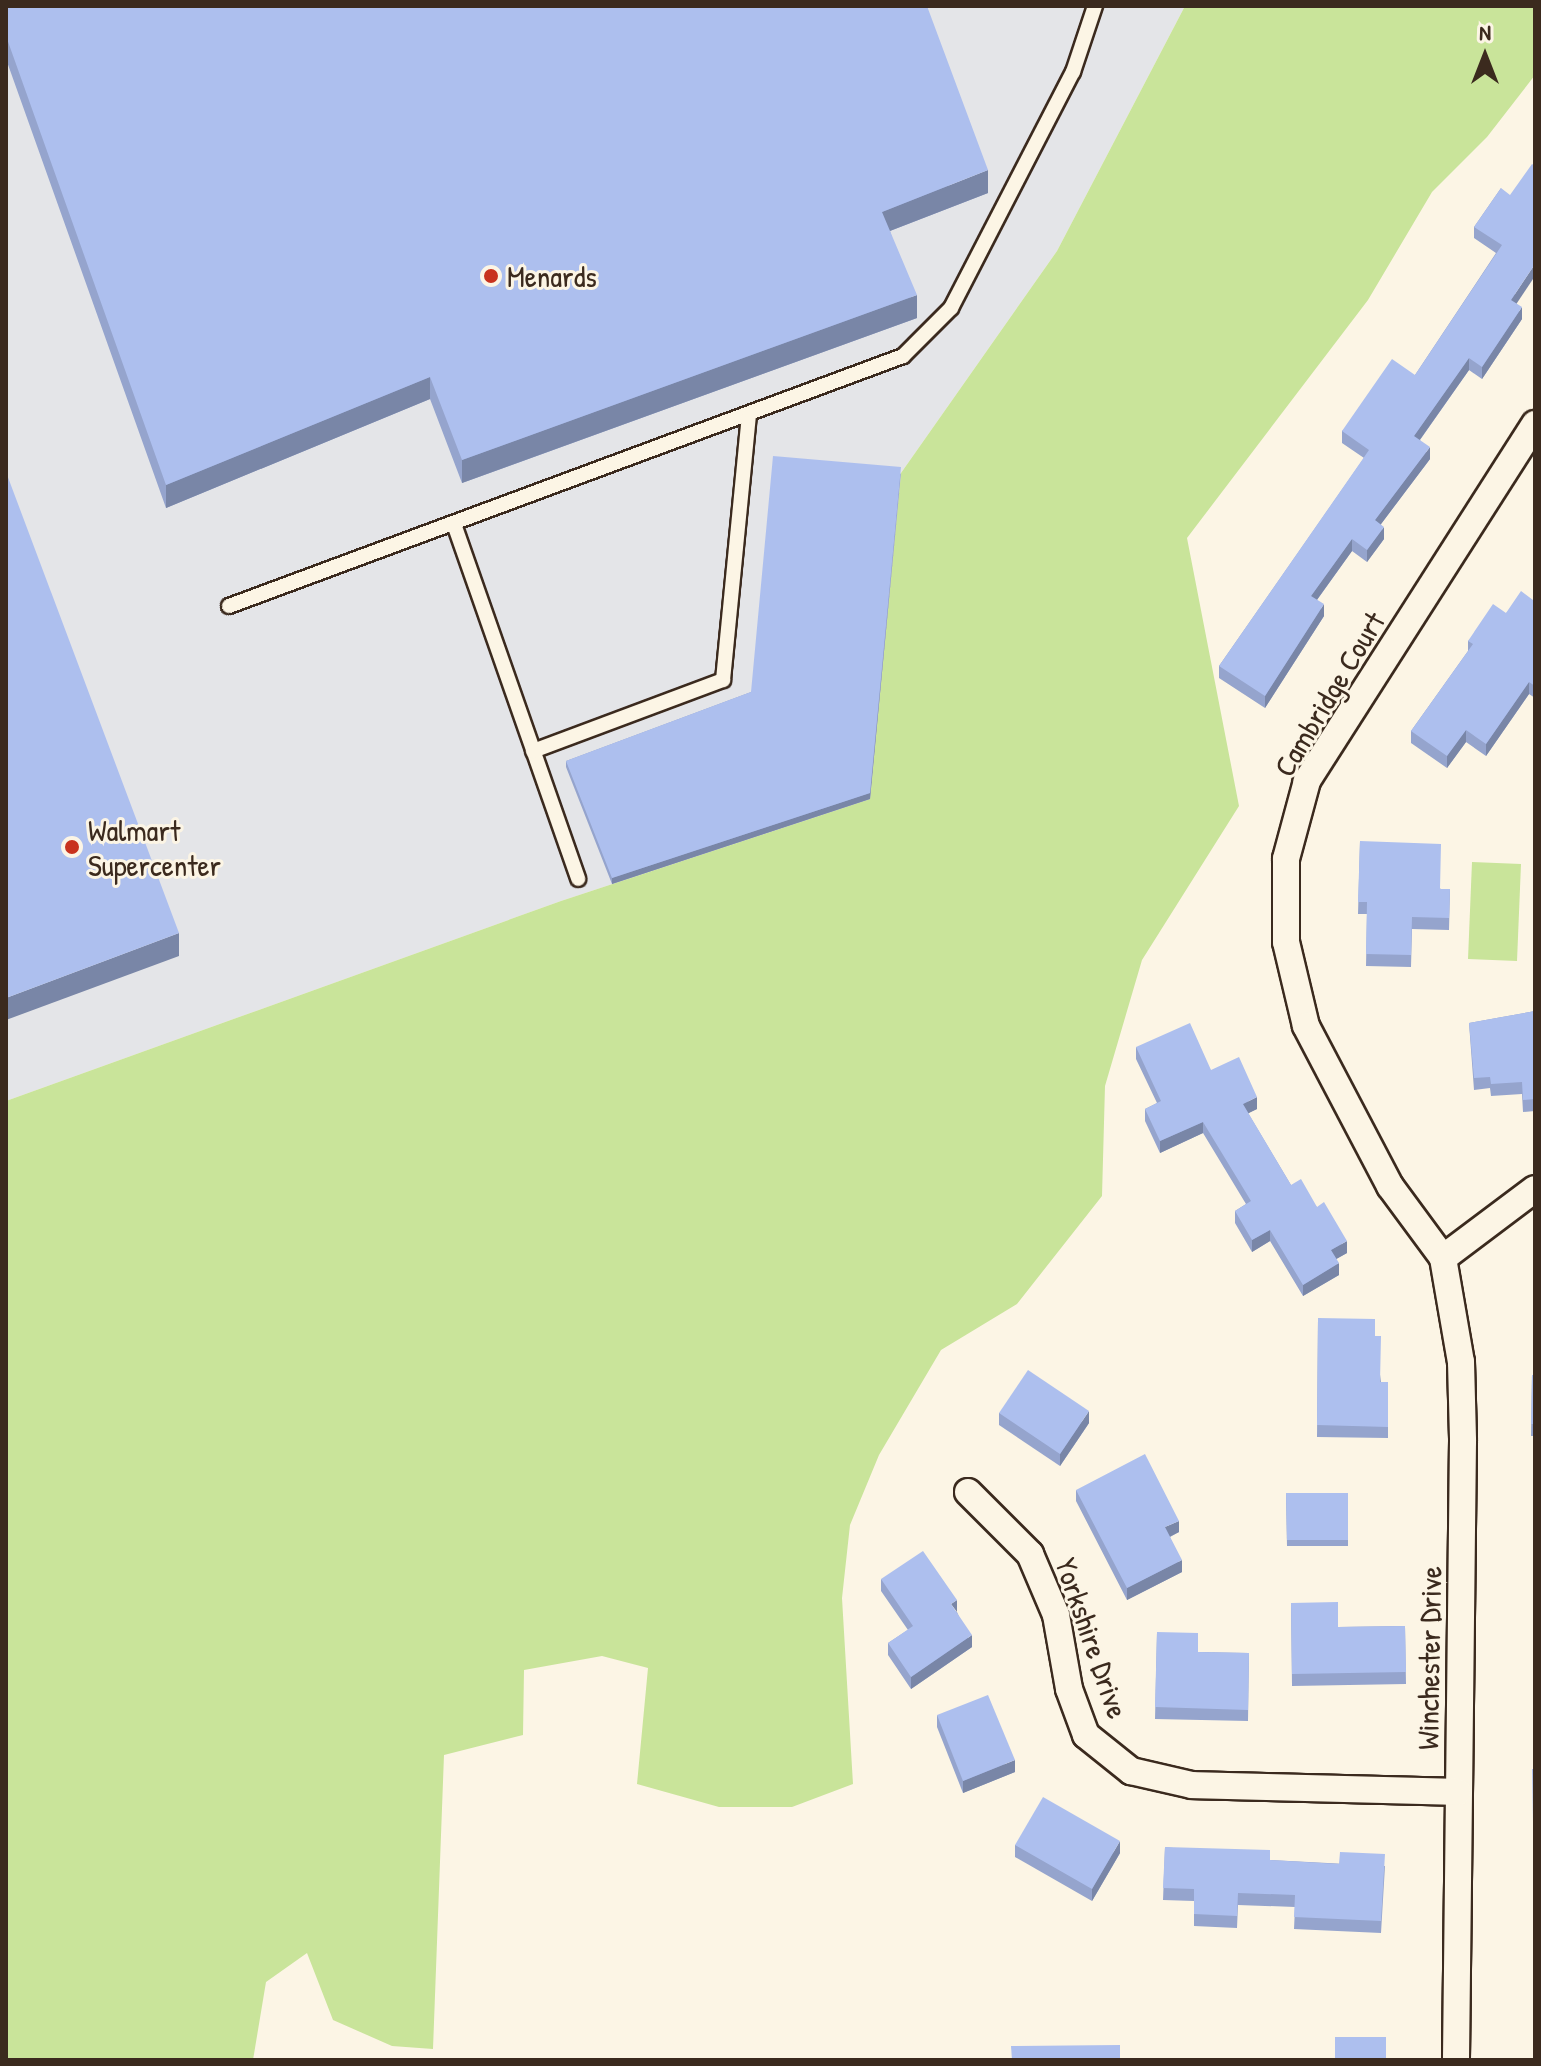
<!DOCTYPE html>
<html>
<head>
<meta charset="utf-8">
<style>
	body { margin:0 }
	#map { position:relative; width:1541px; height:2066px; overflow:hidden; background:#fcf5e5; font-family:"Patrick Hand",sans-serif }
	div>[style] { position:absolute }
	.built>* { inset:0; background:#e4e5e8 }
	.green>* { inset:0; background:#c9e49a }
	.roads { filter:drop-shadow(2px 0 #3b2a1e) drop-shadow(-2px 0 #3b2a1e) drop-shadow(0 2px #3b2a1e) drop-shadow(0 -2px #3b2a1e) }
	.lane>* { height:14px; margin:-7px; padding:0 7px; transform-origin:7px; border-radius:7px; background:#fcf5e5 }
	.street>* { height:26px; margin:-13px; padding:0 13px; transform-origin:13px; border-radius:13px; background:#fcf5e5 }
	.wall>* { inset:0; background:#95a4cd }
	.shaded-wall>* { inset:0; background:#7986a7 }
	.building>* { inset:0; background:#adbfee }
	.dots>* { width:22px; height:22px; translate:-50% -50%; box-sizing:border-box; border:4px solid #fcf5e5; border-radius:50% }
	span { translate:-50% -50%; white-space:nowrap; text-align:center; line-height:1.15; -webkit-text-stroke:6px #fcf5e5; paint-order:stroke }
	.poi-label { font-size:30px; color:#3b2a1e }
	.left { translate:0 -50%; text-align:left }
	.street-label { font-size:30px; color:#3b2a1e }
	.frame { position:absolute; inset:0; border:8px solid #3b2a1e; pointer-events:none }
	.north { position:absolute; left:1445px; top:16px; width:80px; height:80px; -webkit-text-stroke:6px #fcf5e5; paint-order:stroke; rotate:0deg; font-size:22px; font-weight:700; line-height:32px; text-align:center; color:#3b2a1e }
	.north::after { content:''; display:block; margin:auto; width:28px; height:36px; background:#3b2a1e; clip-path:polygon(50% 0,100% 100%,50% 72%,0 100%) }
</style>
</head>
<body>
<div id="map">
	<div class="built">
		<div style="clip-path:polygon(6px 6px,1185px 6px,1057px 251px,901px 473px,870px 799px,561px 901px,6px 1101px)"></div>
	</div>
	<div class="green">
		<div style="clip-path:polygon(1185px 6px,1535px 6px,1535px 75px,1487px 137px,1432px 192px,1368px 300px,1187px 538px,1239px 806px,1142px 960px,1105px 1086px,1102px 1196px,1017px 1304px,941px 1350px,879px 1455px,850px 1525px,842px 1598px,853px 1784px,792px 1807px,719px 1807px,637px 1784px,648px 1668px,602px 1656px,524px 1670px,523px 1735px,444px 1755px,433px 2049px,392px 2046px,333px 2020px,307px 1953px,266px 1982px,253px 2060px,6px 2060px,6px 1101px,561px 901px,870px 799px,901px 473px,1057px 251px)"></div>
		<div style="clip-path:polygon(1472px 862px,1521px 864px,1517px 961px,1468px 959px)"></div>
	</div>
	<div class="roads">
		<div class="lane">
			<div style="left:454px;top:524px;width:376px;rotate:70.7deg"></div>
			<div style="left:229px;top:606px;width:719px;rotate:-20.35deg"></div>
			<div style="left:903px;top:356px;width:68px;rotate:-45deg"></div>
			<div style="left:951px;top:308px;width:266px;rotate:-62.7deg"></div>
			<div style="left:1073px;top:72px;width:70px;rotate:-71.6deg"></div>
			<div style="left:533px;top:751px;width:203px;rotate:-20.5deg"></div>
			<div style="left:723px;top:680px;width:266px;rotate:-84.4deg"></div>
		</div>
		<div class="street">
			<div style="left:1535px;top:424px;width:424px;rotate:122.6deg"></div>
			<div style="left:1307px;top:781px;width:81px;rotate:105.1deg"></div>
			<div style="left:1286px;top:859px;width:83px;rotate:90deg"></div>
			<div style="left:1286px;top:942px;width:86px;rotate:76.6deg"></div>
			<div style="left:1306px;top:1026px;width:181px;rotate:62.3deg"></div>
			<div style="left:1390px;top:1186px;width:89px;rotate:53.6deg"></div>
			<div style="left:1443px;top:1258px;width:115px;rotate:-36.9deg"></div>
			<div style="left:1443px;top:1258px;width:106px;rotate:80.2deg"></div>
			<div style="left:1461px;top:1362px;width:79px;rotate:88.5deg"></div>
			<div style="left:1463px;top:1441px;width:619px;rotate:90.65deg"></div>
			<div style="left:968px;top:1492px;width:88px;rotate:45deg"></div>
			<div style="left:1030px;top:1554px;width:66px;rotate:66.9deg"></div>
			<div style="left:1056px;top:1615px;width:75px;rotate:80deg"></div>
			<div style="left:1069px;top:1689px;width:49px;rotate:69.7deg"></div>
			<div style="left:1086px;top:1735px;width:58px;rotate:38.7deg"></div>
			<div style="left:1131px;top:1771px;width:63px;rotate:12.9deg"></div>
			<div style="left:1192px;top:1785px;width:266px;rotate:1.5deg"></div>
		</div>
	</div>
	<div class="wall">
		<div style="clip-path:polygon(6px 6px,988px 193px,890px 231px,917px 318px,462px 483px,430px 399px,166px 508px,6px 59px)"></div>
		<div style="clip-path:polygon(1501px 188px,1516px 303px,1522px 319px,1482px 379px,1469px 370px,1420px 440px,1430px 459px,1381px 524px,1384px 539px,1367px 562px,1352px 551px,1317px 600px,1324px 616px,1265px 708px,1219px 678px,1219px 666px,1364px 458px,1342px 443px,1342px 431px,1415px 375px,1496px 253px,1474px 238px,1474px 227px)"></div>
		<div style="clip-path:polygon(901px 473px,870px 799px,612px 884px,566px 767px,566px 761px,751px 692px)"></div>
		<div style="clip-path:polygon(1535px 598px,1535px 698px,1529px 694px,1486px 756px,1466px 742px,1447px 768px,1411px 743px,1411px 731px,1468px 651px,1468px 641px,1506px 613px,1533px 600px)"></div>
		<div style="clip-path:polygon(1360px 841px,1441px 889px,1450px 889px,1449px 930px,1412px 929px,1411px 967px,1366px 966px,1367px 914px,1358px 914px)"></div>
		<div style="clip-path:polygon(1535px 1011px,1535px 1111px,1523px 1112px,1522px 1094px,1491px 1096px,1490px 1088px,1474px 1090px,1469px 1023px)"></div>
		<div style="clip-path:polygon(1136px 1047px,1211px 1070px,1257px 1109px,1248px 1113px,1291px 1185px,1317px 1207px,1347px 1253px,1336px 1259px,1339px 1275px,1303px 1296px,1270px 1241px,1252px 1252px,1235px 1223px,1235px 1211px,1246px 1204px,1203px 1133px,1160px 1153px,1145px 1121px,1145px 1109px,1157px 1103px,1136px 1059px)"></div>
		<div style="clip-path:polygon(1318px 1318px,1375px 1336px,1381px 1382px,1388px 1382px,1388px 1438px,1317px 1437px)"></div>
		<div style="clip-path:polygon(1532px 1375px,1535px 1375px,1535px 1436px,1531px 1436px)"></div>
		<div style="clip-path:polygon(999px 1413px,1089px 1423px,1060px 1466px,999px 1425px)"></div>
		<div style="clip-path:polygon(1076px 1490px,1179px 1532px,1170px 1537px,1182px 1572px,1127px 1600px,1076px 1501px)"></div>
		<div style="clip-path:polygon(1286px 1493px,1348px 1493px,1348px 1546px,1287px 1546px)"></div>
		<div style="clip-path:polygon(881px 1579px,957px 1612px,972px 1647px,911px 1689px,888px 1655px,888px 1643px,908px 1630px,881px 1591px)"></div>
		<div style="clip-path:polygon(1291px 1603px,1338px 1627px,1405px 1626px,1406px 1684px,1292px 1686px)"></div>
		<div style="clip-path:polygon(1157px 1632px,1198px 1652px,1249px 1653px,1248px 1721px,1155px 1719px)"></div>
		<div style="clip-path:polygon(937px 1715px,1015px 1772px,963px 1793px,937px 1727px)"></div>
		<div style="clip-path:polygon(1015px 1845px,1120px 1853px,1092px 1901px,1015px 1857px)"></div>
		<div style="clip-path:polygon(1165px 1847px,1270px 1860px,1385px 1866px,1381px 1933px,1294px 1929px,1295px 1907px,1238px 1905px,1237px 1928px,1194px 1926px,1194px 1901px,1163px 1900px)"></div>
	</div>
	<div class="shaded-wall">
		<div style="clip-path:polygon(988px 170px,988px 193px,882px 234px,882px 212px)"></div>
		<div style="clip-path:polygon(1535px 264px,1535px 276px,1511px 312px,1511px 300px)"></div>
		<div style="clip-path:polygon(917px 295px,917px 318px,462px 483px,462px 460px)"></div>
		<div style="clip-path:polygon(1522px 307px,1522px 319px,1482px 379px,1482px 367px)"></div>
		<div style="clip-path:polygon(1469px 358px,1469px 370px,1414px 448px,1414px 436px)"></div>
		<div style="clip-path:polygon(430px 377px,430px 399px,166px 508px,166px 485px)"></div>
		<div style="clip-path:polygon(1430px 447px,1430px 459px,1375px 532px,1375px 520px)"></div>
		<div style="clip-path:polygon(901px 473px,870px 799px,612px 884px,612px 878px,870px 793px)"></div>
		<div style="clip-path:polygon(1384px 527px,1384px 539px,1367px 562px,1367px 550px)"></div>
		<div style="clip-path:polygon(1352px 539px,1352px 551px,1311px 608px,1311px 596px)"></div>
		<div style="clip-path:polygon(1324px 604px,1324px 616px,1265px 708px,1265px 696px)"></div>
		<div style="clip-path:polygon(1529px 682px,1529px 694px,1486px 756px,1486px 744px)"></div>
		<div style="clip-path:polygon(1466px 730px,1466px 742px,1447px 768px,1447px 756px)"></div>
		<div style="clip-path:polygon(179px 933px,179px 956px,6px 1020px,6px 998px)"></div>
		<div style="clip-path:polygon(1257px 1097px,1257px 1109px,1243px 1116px,1243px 1104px)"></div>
		<div style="clip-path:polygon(1203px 1122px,1203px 1133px,1160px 1153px,1160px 1141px)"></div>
		<div style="clip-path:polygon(1270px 1230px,1270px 1241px,1252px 1252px,1252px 1240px)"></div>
		<div style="clip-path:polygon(1347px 1241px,1347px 1253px,1331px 1262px,1331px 1250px)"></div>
		<div style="clip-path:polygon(1339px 1263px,1339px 1275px,1303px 1296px,1303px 1285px)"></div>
		<div style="clip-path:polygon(1089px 1411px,1089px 1423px,1060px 1466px,1060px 1454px)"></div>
		<div style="clip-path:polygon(1179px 1521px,1179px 1532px,1165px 1539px,1165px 1527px)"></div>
		<div style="clip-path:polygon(1182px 1560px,1182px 1572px,1127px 1600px,1127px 1588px)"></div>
		<div style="clip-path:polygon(957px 1600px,957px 1612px,951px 1604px)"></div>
		<div style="clip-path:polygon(972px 1635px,972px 1647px,911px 1689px,911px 1677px)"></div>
		<div style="clip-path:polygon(1015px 1760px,1015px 1772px,963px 1793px,963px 1781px)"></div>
		<div style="clip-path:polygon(1120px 1841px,1120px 1853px,1092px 1901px,1092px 1889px)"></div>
	</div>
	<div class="building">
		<div style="clip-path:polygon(6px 6px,927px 6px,988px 170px,882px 212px,917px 295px,462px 460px,430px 377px,166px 485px,6px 36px)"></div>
		<div style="clip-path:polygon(1532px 164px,1535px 166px,1535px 264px,1511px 300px,1522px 307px,1482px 367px,1469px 358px,1414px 436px,1430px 447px,1375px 520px,1384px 527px,1367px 550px,1352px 539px,1311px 596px,1324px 604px,1265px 696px,1219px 666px,1369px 450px,1342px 431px,1392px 359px,1415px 375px,1502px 245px,1474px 227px,1501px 188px,1510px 195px)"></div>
		<div style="clip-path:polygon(773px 456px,901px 467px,870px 793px,612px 878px,566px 761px,751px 692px)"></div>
		<div style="clip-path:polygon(6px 472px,179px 933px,6px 998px)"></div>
		<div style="clip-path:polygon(1521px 591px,1533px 600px,1535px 598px,1535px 686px,1529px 682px,1486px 744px,1466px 730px,1447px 756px,1411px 731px,1473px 644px,1468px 641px,1493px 604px,1506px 613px)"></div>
		<div style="clip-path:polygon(1360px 841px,1441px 844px,1440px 889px,1450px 889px,1449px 918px,1412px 917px,1411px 955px,1366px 954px,1367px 902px,1358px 902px)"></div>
		<div style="clip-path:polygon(1535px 1011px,1535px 1099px,1523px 1100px,1522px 1082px,1491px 1084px,1490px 1077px,1474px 1078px,1469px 1023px)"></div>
		<div style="clip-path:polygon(1190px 1023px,1211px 1070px,1239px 1057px,1257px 1097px,1243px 1104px,1291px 1185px,1301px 1179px,1317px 1207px,1324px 1202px,1347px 1241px,1331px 1250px,1339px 1263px,1303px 1285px,1270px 1230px,1252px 1240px,1235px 1211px,1251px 1201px,1203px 1122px,1160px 1141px,1145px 1109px,1161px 1101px,1136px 1047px)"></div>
		<div style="clip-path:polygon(1318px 1318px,1375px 1319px,1375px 1336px,1381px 1336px,1380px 1382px,1388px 1382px,1388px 1427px,1317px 1425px)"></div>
		<div style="clip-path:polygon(1028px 1370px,1089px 1411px,1060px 1454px,999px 1413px)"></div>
		<div style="clip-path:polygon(1532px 1375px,1535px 1375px,1535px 1424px,1531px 1424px)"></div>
		<div style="clip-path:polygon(1145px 1454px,1179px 1521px,1165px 1527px,1182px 1560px,1127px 1588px,1076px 1490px)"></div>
		<div style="clip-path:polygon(1286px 1493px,1348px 1493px,1348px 1540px,1287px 1540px)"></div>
		<div style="clip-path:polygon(923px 1551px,957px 1600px,951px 1604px,972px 1635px,911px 1677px,888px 1643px,913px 1626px,881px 1579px)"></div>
		<div style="clip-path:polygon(1338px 1602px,1338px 1627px,1405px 1626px,1406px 1672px,1292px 1674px,1291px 1603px)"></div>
		<div style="clip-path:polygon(1157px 1632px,1198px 1633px,1198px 1652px,1249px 1653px,1248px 1710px,1155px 1707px)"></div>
		<div style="clip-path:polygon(1535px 1638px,1535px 1713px,1534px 1713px)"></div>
		<div style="clip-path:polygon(988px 1695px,1015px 1760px,963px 1781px,937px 1715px)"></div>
		<div style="clip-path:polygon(1532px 1769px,1535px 1769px,1535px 1928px)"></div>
		<div style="clip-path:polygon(1043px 1797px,1120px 1841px,1092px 1889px,1015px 1845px)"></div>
		<div style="clip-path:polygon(1165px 1847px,1270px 1850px,1270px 1860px,1339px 1864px,1340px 1852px,1385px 1854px,1381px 1921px,1294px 1917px,1295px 1895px,1238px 1893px,1237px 1916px,1194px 1914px,1194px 1889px,1163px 1888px)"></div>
		<div style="clip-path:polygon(1335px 2037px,1386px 2037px,1386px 2060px,1335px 2060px)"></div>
		<div style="clip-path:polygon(1120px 2045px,1120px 2060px,1012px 2060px,1011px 2046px)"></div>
	</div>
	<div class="dots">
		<div style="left:491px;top:276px;background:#c8321e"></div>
		<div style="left:72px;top:847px;background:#c8321e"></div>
	</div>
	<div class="poi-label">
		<span class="left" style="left:507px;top:276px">Menards</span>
		<span class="left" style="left:88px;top:847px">Walmart<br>Supercenter</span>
	</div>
	<div class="street-label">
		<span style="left:1329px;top:694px;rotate:-59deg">Cambridge Court</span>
		<span style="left:1092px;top:1638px;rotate:71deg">Yorkshire Drive</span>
		<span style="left:1429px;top:1658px;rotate:-89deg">Winchester Drive</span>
	</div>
	<div class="frame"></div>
	<div class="north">N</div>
</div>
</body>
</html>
